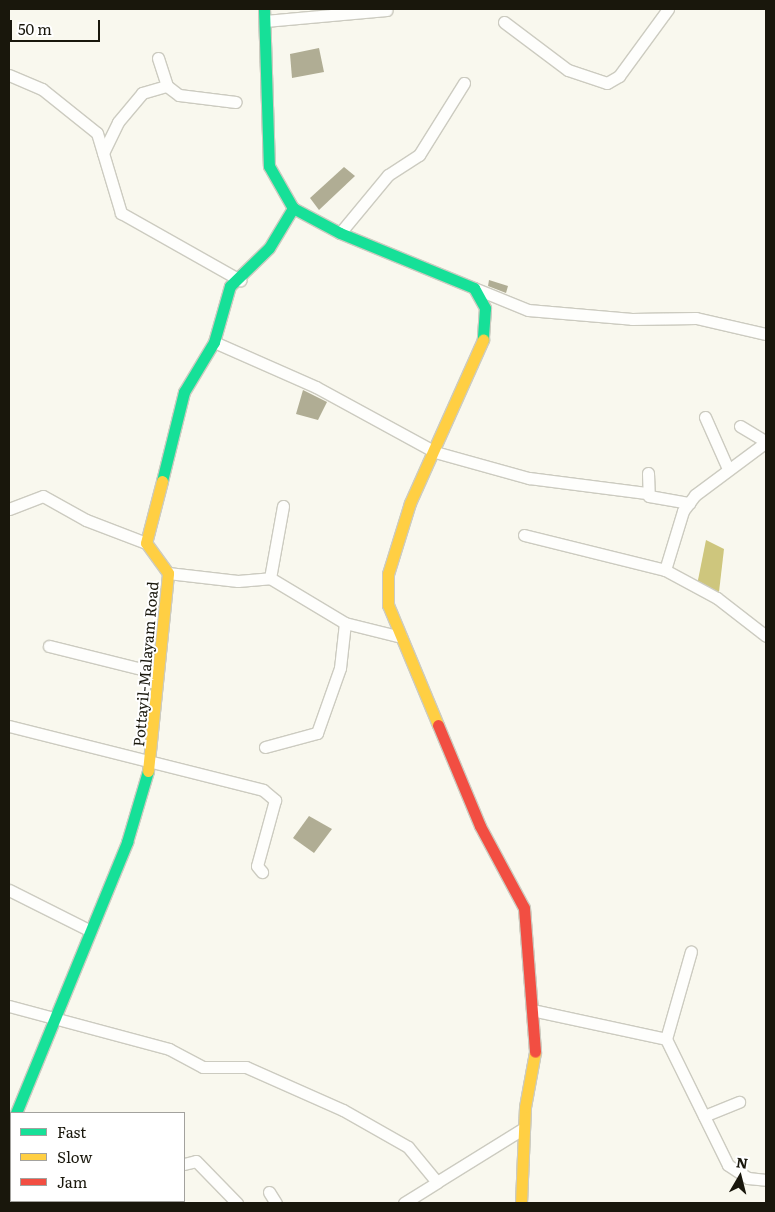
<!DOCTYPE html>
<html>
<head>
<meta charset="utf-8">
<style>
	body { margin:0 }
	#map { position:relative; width:775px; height:1212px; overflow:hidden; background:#f9f8ee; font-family:Literata,serif }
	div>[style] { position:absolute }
	.water>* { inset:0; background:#cec67d }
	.building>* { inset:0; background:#b0ad94 }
	.roads { filter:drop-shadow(1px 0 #cccbc0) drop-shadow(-1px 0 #cccbc0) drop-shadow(0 1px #cccbc0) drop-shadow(0 -1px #cccbc0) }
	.street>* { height:11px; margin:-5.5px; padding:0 5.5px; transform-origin:5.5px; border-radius:5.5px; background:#fefefc }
	.fast>* { height:11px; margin:-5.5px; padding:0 5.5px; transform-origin:5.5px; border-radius:5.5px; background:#16e098 }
	.slow>* { height:11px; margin:-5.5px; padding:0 5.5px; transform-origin:5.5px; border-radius:5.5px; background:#ffcf43 }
	.jam>* { height:11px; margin:-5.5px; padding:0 5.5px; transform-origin:5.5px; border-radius:5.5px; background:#f24e42 }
	span { translate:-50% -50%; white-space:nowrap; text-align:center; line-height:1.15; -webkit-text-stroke:4px #fff; paint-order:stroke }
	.street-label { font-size:15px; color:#19170c }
	.frame { position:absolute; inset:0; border:10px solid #19170c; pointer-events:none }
	.legend { position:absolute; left:10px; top:1112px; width:175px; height:90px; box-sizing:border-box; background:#fff; border:1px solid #a3a29e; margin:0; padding:6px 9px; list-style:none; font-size:15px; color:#19170c }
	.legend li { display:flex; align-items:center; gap:10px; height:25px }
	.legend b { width:25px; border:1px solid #a3a29e }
	.north { position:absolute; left:715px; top:1152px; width:50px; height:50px; -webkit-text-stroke:4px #fff; paint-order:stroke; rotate:8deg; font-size:14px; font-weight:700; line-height:20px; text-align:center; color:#19170c }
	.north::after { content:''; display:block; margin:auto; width:18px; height:22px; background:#19170c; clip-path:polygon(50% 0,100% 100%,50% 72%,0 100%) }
	.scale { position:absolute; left:10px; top:20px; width:90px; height:22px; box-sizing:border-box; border:2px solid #19170c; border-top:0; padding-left:6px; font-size:15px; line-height:18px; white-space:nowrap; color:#19170c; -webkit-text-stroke:4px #fff; paint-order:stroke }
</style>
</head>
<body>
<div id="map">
	<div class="water">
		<div style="clip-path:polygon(706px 540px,724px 549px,719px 592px,697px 585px)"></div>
	</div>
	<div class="building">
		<div style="clip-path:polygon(319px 48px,324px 72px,292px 78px,290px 54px)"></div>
		<div style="clip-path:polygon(344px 167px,355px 176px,319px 210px,310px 198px)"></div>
		<div style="clip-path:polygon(489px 280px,508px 286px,506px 293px,488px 286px)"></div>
		<div style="clip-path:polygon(303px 390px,327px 402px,318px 420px,296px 414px)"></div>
		<div style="clip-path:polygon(309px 816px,332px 829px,314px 853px,293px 838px)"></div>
	</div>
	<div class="roads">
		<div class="street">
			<div style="left:265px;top:21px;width:122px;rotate:-5.2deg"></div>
			<div style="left:504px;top:22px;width:80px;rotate:36.9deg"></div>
			<div style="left:568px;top:70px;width:41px;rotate:18.4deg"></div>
			<div style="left:607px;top:83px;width:14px;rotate:-30deg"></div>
			<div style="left:619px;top:76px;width:83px;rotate:-53.8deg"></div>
			<div style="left:158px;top:58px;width:29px;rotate:72deg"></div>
			<div style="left:167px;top:86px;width:15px;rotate:37deg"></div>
			<div style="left:179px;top:95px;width:57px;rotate:7deg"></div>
			<div style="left:9px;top:75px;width:36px;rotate:23deg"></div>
			<div style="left:42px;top:89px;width:70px;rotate:38.7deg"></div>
			<div style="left:97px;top:133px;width:84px;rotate:73.3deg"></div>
			<div style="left:121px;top:213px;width:137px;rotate:29.4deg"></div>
			<div style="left:103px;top:153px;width:34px;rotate:-64deg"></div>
			<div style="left:118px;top:122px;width:38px;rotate:-50deg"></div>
			<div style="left:142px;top:93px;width:26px;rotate:-16deg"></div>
			<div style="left:340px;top:233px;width:75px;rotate:-50.4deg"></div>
			<div style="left:388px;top:175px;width:37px;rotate:-33deg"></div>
			<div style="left:419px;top:155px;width:85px;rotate:-58deg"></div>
			<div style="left:474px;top:288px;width:58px;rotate:22.2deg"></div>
			<div style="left:528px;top:310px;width:104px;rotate:4.9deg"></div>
			<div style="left:632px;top:319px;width:64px;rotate:-0.9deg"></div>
			<div style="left:696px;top:318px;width:72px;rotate:12.9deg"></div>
			<div style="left:214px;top:342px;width:111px;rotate:23.8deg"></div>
			<div style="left:316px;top:387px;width:136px;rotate:28.6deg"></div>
			<div style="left:435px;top:452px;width:98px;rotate:15.5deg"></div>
			<div style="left:529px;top:478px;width:118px;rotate:7.3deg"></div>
			<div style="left:705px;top:417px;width:57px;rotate:66.1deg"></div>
			<div style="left:740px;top:426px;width:27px;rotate:31deg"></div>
			<div style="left:648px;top:473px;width:23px;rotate:88deg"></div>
			<div style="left:649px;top:496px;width:41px;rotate:9.9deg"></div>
			<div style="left:283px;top:506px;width:73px;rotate:100.2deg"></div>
			<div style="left:270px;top:578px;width:87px;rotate:31deg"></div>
			<div style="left:345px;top:623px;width:58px;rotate:14deg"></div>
			<div style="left:9px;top:509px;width:36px;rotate:-21deg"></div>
			<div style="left:43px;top:496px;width:49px;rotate:29.2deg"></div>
			<div style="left:86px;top:520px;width:64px;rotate:21deg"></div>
			<div style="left:524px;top:535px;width:145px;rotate:13.9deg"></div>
			<div style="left:665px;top:570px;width:62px;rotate:-73deg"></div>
			<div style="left:683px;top:511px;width:20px;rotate:-53deg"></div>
			<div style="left:695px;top:495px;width:89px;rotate:-36.7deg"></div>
			<div style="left:665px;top:570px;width:59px;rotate:28.3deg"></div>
			<div style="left:717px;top:598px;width:62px;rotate:37.8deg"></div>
			<div style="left:168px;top:573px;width:70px;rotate:6.5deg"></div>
			<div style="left:238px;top:581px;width:32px;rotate:-5deg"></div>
			<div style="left:49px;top:646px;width:111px;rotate:14deg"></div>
			<div style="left:9px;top:726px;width:262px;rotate:14.1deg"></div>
			<div style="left:263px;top:790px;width:16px;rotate:40deg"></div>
			<div style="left:275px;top:800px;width:68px;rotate:105.3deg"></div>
			<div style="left:257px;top:866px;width:8px;rotate:50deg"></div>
			<div style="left:265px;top:747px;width:54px;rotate:-15.1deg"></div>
			<div style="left:317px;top:733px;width:69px;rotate:-70.5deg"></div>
			<div style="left:340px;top:668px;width:45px;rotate:-83.7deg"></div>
			<div style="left:9px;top:890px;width:89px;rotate:26.6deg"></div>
			<div style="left:9px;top:1006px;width:166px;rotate:15deg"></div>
			<div style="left:169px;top:1049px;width:38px;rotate:28deg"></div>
			<div style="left:203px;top:1067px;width:43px"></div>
			<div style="left:246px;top:1067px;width:106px;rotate:23.9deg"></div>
			<div style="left:343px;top:1110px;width:75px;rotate:29.6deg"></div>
			<div style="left:408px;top:1147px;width:45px;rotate:50.4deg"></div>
			<div style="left:437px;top:1182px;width:102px;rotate:-31.8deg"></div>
			<div style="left:532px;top:1010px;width:137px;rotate:12.2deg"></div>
			<div style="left:666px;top:1039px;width:140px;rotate:63.8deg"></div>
			<div style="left:728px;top:1165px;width:24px;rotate:33deg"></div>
			<div style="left:748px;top:1178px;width:18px;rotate:6deg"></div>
			<div style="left:666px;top:1039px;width:91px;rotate:-74.1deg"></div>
			<div style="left:704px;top:1116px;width:38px;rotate:-22deg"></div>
			<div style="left:9px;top:1130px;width:6px;rotate:-72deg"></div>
			<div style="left:184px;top:1164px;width:12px;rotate:-14deg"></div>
			<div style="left:196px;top:1161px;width:59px;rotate:45.7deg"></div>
			<div style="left:269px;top:1192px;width:13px;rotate:58deg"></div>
			<div style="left:404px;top:1203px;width:39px;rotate:-32deg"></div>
		</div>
		<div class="fast">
			<div style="left:264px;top:9px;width:157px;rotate:88.2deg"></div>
			<div style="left:269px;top:166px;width:48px;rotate:60.3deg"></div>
			<div style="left:293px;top:208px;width:53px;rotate:28deg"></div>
			<div style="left:340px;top:233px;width:145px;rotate:22.3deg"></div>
			<div style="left:474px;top:288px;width:23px;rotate:61deg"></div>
			<div style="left:485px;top:308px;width:32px;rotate:94deg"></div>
			<div style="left:162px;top:481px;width:92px;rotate:-76.1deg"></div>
			<div style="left:184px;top:392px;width:58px;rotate:-59deg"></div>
			<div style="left:214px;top:342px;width:58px;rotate:-74.1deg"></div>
			<div style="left:230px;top:286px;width:54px;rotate:-44.3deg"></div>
			<div style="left:269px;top:248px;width:47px;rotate:-59deg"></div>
			<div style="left:16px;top:1113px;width:293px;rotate:-67.7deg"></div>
			<div style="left:127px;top:842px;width:74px;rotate:-73.5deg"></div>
		</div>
		<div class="slow">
			<div style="left:438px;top:725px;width:130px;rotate:-112.6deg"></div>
			<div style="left:388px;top:605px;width:31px;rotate:-90deg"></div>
			<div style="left:388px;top:574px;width:74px;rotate:-72.8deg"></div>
			<div style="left:410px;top:503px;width:179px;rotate:-65.9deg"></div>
			<div style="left:148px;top:771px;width:199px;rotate:-84.2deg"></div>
			<div style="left:168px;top:573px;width:37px;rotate:-126deg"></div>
			<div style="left:146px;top:543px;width:64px;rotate:-75.5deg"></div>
			<div style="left:521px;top:1203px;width:96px;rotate:-87.6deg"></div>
			<div style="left:525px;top:1107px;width:56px;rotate:-79.7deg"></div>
		</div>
		<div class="jam">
			<div style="left:438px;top:725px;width:109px;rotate:67.4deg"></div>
			<div style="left:480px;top:826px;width:93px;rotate:61.8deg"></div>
			<div style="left:524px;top:908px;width:144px;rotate:85.6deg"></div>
		</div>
	</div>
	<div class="street-label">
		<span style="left:145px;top:664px;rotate:-85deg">Pottayil-Malayam Road</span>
	</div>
	<div class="frame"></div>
	<ul class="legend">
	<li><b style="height:6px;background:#16e098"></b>Fast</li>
	<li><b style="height:6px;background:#ffcf43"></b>Slow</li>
	<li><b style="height:6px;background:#f24e42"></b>Jam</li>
	</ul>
	<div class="north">N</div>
	<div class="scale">50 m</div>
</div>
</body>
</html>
